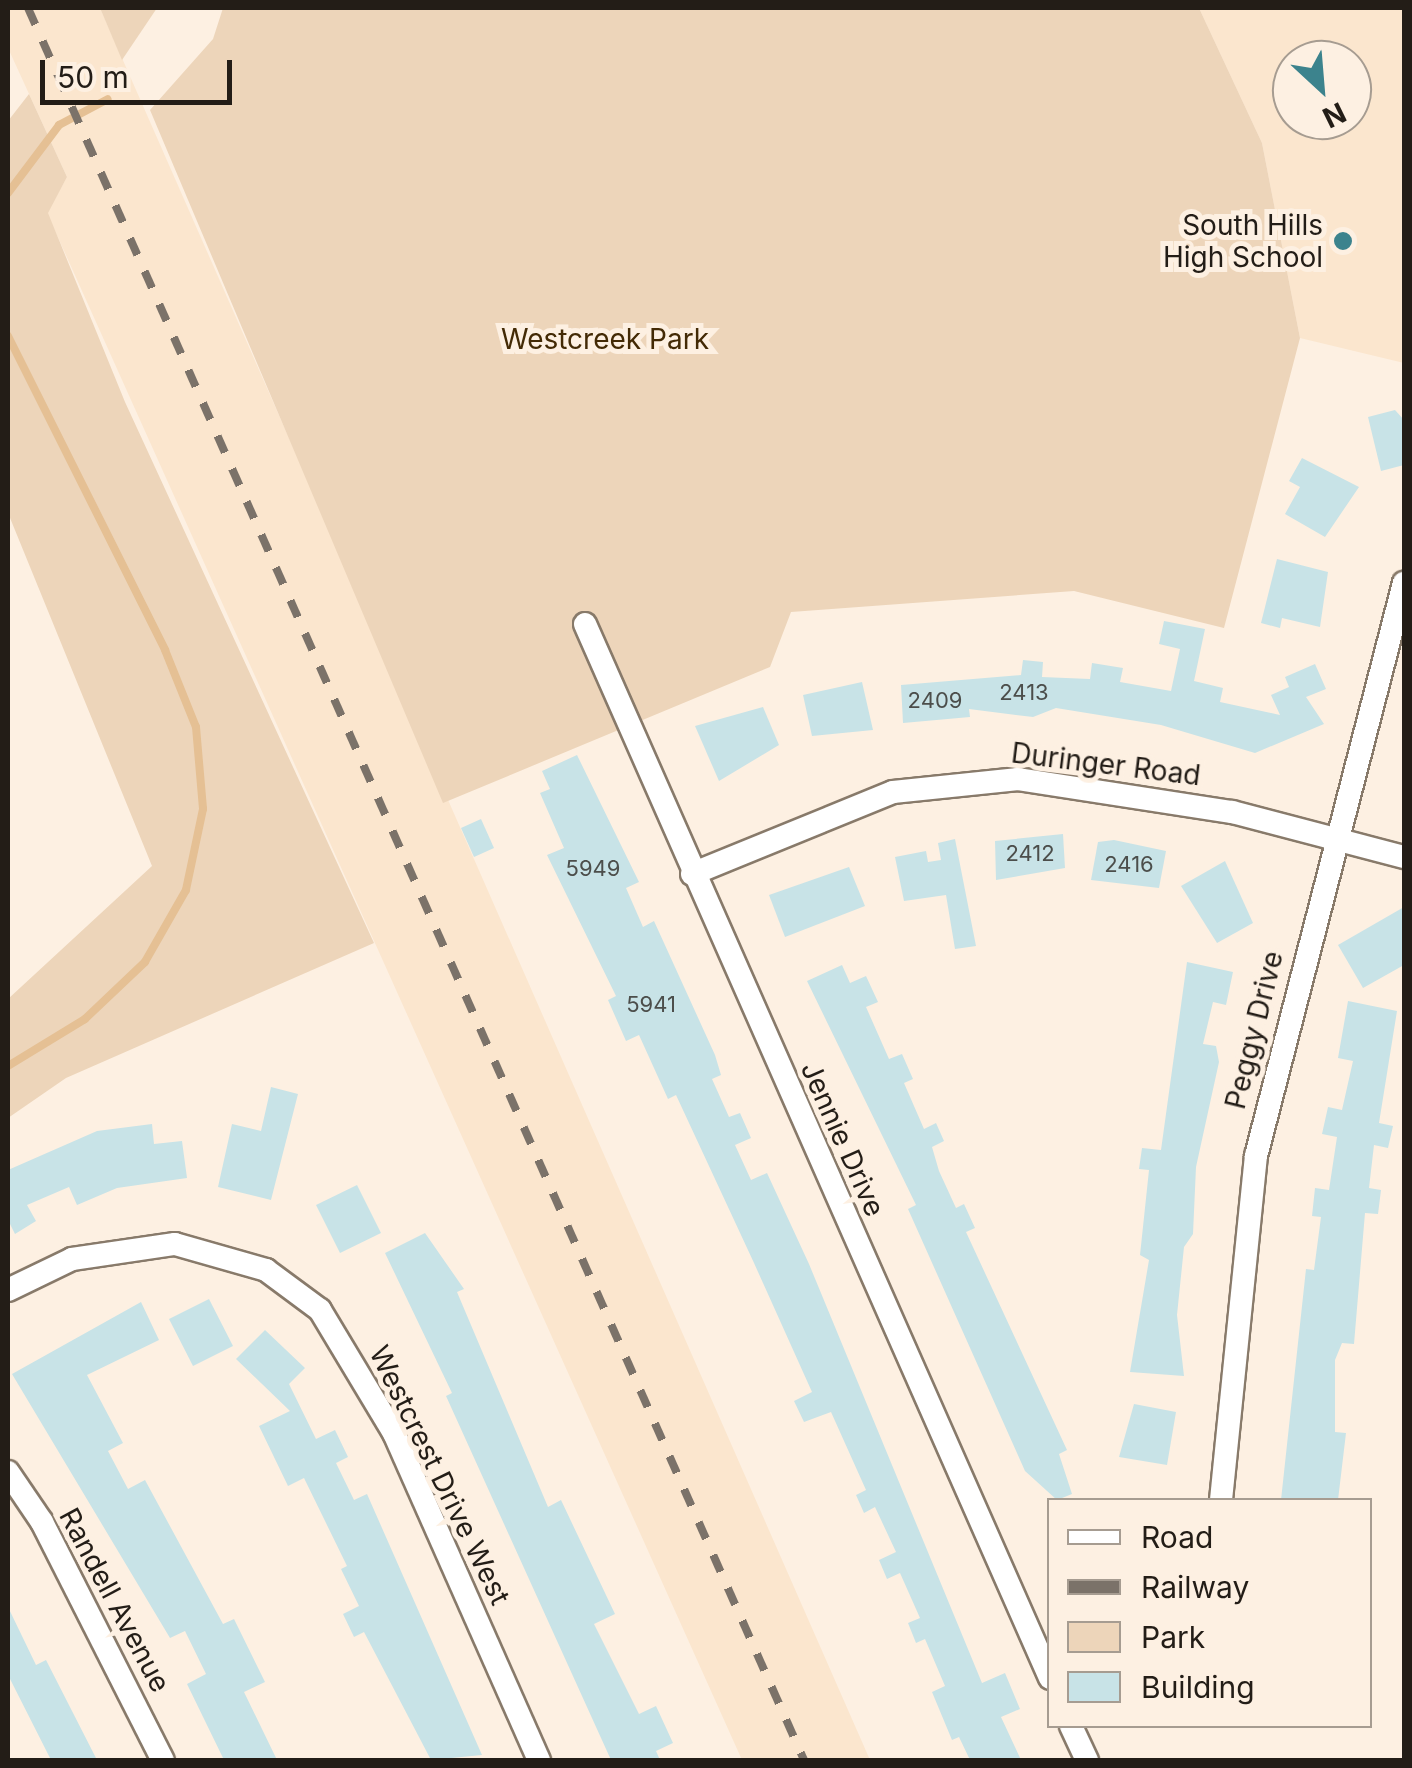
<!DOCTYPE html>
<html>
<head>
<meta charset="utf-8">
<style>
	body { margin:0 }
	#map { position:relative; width:1412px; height:1768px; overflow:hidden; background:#fdf0e2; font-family:Inter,sans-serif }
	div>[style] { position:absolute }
	.built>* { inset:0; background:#fbe6ce }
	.green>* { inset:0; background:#edd5ba }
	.stream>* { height:8px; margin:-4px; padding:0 4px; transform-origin:4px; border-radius:4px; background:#e5c094 }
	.building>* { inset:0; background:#c8e3e7 }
	.roads { filter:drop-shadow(2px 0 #887a6a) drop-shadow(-2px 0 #887a6a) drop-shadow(0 2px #887a6a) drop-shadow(0 -2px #887a6a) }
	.street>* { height:22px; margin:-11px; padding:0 11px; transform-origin:11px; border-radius:11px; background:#fff }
	.rail>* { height:8px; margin-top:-4px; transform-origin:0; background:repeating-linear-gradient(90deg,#7b7269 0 18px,transparent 0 36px) }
	.dots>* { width:28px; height:28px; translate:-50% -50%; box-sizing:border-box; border:5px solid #fdf0e2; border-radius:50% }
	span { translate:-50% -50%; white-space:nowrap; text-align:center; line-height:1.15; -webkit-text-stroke:10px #fdf0e2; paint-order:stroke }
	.number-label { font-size:22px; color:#4c4e4b }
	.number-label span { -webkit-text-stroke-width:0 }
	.poi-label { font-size:28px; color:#231d17 }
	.right { translate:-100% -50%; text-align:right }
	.park-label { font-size:28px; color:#432a05 }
	.street-label { font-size:28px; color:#231d17 }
	.frame { position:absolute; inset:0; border:10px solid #231d17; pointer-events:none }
	.legend { position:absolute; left:1047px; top:1498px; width:325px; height:230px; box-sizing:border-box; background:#fdf0e2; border:2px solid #a69c91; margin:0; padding:12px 18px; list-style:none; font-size:30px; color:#231d17 }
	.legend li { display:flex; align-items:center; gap:20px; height:50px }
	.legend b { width:50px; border:2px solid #a69c91 }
	.north { position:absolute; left:1272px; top:40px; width:100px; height:100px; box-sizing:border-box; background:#fdf0e2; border:2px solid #a69c91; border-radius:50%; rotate:154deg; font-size:28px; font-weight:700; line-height:40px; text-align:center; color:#231d17 }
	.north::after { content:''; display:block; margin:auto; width:35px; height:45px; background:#3c838d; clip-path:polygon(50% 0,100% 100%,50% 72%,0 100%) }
	.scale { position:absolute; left:40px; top:60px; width:192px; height:45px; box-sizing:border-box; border:5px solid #231d17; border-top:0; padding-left:12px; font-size:30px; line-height:35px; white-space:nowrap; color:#231d17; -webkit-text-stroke:8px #fdf0e2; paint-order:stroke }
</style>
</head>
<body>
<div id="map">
	<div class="built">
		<div style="clip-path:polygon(8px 8px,100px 8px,870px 1760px,742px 1760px,47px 213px,67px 177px,8px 48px)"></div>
		<div style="clip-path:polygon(evenodd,1199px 8px,1404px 8px,1404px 363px,1300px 338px,1262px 143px,1199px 8px,1292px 60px,1352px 60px,1352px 120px,1292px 120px,1292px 60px)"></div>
	</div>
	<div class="green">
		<div style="clip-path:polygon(100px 8px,157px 8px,122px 60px)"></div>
		<div style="clip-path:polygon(223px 8px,1199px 8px,1262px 143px,1300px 338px,1224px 628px,1074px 591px,791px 612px,770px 667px,443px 803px,150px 110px,213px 39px)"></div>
		<div style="clip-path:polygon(29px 94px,67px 177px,48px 213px,125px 402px,374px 943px,66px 1078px,8px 1118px,8px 999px,152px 866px,8px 513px,8px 121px)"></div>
	</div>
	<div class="stream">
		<div style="left:8px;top:193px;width:85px;rotate:-53.1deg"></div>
		<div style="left:59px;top:125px;width:55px;rotate:-28deg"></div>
		<div style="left:8px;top:336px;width:351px;rotate:63.4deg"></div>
		<div style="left:165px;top:650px;width:83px;rotate:68.1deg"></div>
		<div style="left:196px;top:727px;width:82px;rotate:85.1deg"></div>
		<div style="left:203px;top:809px;width:83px;rotate:101.9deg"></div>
		<div style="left:186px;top:890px;width:83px;rotate:119.7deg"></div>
		<div style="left:145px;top:962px;width:83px;rotate:136.5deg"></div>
		<div style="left:85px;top:1019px;width:90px;rotate:148.6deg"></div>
	</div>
	<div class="building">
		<div style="clip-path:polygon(1395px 410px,1404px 420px,1404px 465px,1381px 471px,1368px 417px)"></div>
		<div style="clip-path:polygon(1302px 458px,1359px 487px,1325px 537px,1285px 514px,1300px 487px,1289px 481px)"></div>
		<div style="clip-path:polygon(1277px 559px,1328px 572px,1320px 627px,1282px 618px,1280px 628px,1261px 623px)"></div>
		<div style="clip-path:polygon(1164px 621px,1205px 629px,1194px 681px,1223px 688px,1220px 702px,1280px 715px,1271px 695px,1289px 687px,1285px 677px,1315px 664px,1326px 689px,1306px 697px,1324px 724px,1255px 753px,1161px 725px,1056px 708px,1033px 717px,969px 709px,970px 717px,903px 723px,901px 685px,1021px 675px,1023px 660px,1043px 662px,1042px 677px,1090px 679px,1092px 663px,1123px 668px,1120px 682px,1171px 691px,1180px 649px,1159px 644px)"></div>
		<div style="clip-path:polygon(862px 682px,873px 730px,812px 736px,803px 695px)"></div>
		<div style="clip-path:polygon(763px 707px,779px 745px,719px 781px,695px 726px)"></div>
		<div style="clip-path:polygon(577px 755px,639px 882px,626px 888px,643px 927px,654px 921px,715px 1055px,721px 1075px,712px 1079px,729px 1117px,740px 1113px,751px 1138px,735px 1145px,751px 1180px,767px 1173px,809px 1264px,982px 1683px,1005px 1673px,1020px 1709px,1001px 1717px,1021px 1760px,970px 1760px,959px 1737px,952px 1740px,932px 1692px,945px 1686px,925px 1639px,916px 1643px,908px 1623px,920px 1618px,900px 1573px,887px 1579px,879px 1560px,896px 1552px,875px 1507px,864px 1513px,856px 1495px,866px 1490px,831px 1412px,804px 1422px,794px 1401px,812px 1392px,754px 1263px,676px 1095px,668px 1099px,639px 1035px,626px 1041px,608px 1000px,616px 996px,547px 855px,564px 848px,540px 793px,550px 789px,542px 771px)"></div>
		<div style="clip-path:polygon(481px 819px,494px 848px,474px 857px,461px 828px)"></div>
		<div style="clip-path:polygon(1063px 834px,1065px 868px,996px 880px,995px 841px)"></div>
		<div style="clip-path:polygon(955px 839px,976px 946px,955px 949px,946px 895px,904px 901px,895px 857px,926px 851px,928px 862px,941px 860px,938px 843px)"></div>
		<div style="clip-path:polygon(1114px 840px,1166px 851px,1159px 888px,1091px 880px,1098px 842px)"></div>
		<div style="clip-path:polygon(1225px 861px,1253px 923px,1217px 943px,1181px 886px)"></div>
		<div style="clip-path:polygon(849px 867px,865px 906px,785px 937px,769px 895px)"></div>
		<div style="clip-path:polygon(1404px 907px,1404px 965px,1363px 988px,1338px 945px)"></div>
		<div style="clip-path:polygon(1187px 962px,1233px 972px,1226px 1005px,1213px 1002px,1203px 1044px,1216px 1046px,1219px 1062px,1196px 1167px,1193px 1234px,1184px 1247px,1177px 1315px,1184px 1376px,1130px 1372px,1149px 1260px,1140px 1255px,1149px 1170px,1139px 1169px,1142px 1148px,1161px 1150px)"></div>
		<div style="clip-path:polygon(842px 965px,850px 983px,866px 976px,878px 1002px,866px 1007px,889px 1059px,902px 1054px,913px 1079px,904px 1083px,924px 1129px,936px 1123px,944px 1141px,932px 1147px,939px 1171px,956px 1208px,964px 1204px,975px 1228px,966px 1232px,1067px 1450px,1059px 1454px,1072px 1494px,1057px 1500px,1025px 1471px,908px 1209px,916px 1205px,807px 981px)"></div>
		<div style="clip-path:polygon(1348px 1001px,1397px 1011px,1379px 1123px,1393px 1126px,1388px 1148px,1374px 1145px,1369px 1188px,1381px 1190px,1378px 1214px,1365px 1213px,1354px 1344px,1342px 1343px,1335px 1360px,1335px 1432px,1346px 1433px,1338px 1500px,1281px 1500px,1306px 1269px,1314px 1270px,1321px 1217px,1312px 1216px,1315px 1188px,1329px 1190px,1337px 1137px,1322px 1134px,1328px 1107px,1342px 1110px,1353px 1061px,1338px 1058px)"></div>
		<div style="clip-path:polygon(271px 1087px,298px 1094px,271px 1200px,218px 1187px,232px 1124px,261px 1131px)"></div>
		<div style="clip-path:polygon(152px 1124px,154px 1144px,182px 1141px,187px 1178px,117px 1188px,77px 1205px,69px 1187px,27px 1205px,36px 1221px,15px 1234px,8px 1220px,8px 1170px,97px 1131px)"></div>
		<div style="clip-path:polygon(357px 1185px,381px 1233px,340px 1253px,316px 1205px)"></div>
		<div style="clip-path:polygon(425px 1233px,464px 1289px,457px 1292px,548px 1507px,561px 1500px,615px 1614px,594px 1624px,639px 1714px,656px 1706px,673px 1743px,656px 1751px,660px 1760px,611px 1760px,446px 1396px,452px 1393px,385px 1253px)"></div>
		<div style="clip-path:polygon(209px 1299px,233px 1346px,193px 1366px,169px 1319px)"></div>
		<div style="clip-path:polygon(141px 1302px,159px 1340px,87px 1375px,123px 1443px,108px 1451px,128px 1489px,145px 1480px,223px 1624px,234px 1619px,265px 1682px,244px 1692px,277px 1760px,224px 1760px,187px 1684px,206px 1674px,185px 1631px,170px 1638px,12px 1374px)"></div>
		<div style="clip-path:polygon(265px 1330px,305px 1368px,289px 1384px,316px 1439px,335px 1430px,348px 1457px,336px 1463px,354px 1500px,367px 1494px,482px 1755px,431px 1760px,364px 1632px,354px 1637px,343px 1614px,359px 1606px,341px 1569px,347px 1566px,304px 1478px,288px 1486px,259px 1426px,290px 1411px,236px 1359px)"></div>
		<div style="clip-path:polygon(1134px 1404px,1176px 1412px,1167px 1465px,1119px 1457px)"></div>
		<div style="clip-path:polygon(8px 1607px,36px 1665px,46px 1660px,97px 1760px,51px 1760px,8px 1675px)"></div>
	</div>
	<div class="roads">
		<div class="street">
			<div style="left:585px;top:624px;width:1152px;rotate:66.19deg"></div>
			<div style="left:692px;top:874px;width:217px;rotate:-22.2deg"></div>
			<div style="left:893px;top:792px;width:126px;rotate:-5.9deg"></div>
			<div style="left:1018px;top:779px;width:217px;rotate:8.8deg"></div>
			<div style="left:1232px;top:812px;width:178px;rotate:14.7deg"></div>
			<div style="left:8px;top:1290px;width:71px;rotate:-25.8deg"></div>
			<div style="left:72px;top:1259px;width:104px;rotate:-8.3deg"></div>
			<div style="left:175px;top:1244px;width:95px;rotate:15.9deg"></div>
			<div style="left:266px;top:1270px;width:67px;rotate:36.5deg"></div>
			<div style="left:320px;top:1310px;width:144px;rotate:59deg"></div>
			<div style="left:394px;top:1433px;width:358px;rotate:66.1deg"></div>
			<div style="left:8px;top:1472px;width:60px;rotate:55.8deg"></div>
			<div style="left:42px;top:1522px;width:267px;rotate:63.1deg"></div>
			<div style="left:1221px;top:1500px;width:346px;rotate:-84.2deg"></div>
			<div style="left:1256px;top:1156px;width:592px;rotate:-75.52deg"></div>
			<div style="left:1071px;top:1726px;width:38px;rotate:65deg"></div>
		</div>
	</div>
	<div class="rail">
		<div style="left:28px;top:8px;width:1916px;rotate:66.11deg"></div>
	</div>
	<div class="dots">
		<div style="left:1343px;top:241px;background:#3c838d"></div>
	</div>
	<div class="number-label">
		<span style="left:1024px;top:693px">2413</span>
		<span style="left:935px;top:701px">2409</span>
		<span style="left:1030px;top:854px">2412</span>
		<span style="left:1129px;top:865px">2416</span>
		<span style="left:593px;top:869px">5949</span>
		<span style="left:651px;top:1005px">5941</span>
	</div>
	<div class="poi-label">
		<span class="right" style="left:1323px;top:241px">South Hills<br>High School</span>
	</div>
	<div class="park-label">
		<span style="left:605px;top:339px">Westcreek Park</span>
	</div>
	<div class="street-label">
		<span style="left:1106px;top:764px;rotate:7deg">Duringer Road</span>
		<span style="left:1254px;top:1030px;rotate:-76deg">Peggy Drive</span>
		<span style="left:843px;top:1139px;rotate:66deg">Jennie Drive</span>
		<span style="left:440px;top:1475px;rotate:64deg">Westcrest Drive West</span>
		<span style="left:115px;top:1600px;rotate:62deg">Randell Avenue</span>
	</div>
	<div class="frame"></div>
	<ul class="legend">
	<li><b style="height:12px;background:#fff"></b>Road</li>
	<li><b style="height:12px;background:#7b7269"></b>Railway</li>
	<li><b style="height:28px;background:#edd5ba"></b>Park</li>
	<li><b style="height:28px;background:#c8e3e7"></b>Building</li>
	</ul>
	<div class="north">N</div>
	<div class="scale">50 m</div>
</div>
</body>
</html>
